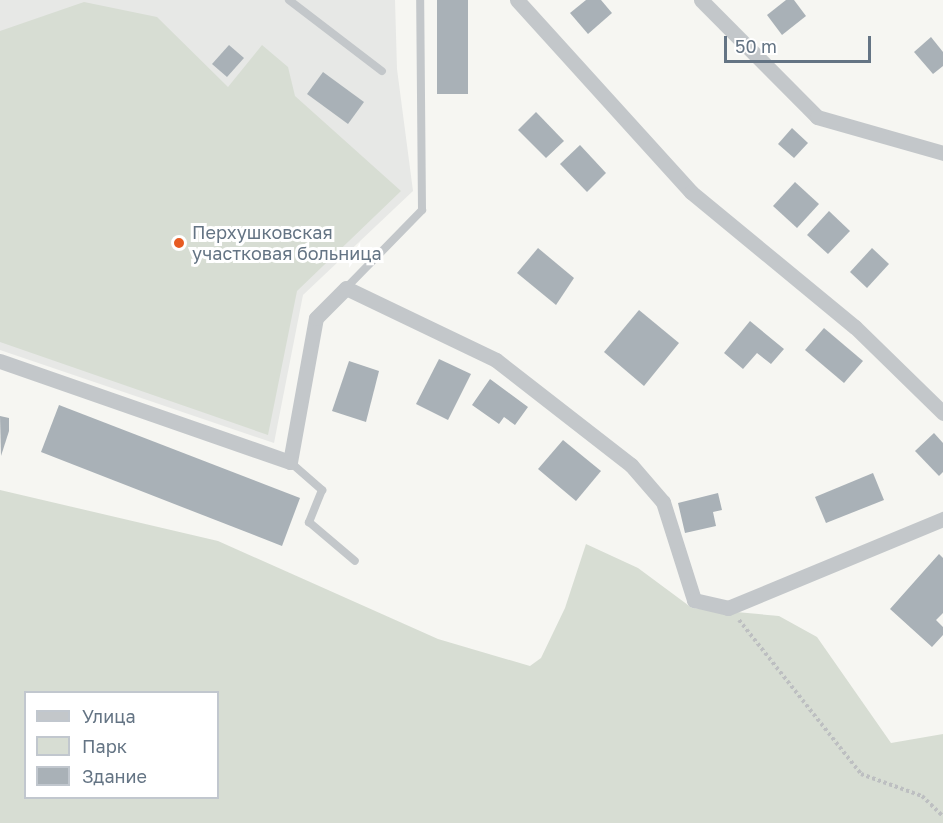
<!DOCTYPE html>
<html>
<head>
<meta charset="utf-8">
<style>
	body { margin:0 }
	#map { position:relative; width:943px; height:823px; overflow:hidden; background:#f6f6f2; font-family:"Golos Text",sans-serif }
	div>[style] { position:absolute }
	.built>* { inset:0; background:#e7e8e6 }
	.green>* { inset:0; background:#d7ddd3 }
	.building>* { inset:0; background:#a9b1b7 }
	.path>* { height:4px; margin-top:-2px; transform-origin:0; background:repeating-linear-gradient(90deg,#bdbfc1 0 3px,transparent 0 6px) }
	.lane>* { height:8px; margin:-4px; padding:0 4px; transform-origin:4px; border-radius:4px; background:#c3c7ca }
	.street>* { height:15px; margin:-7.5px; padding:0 7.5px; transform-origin:7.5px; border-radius:7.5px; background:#c3c7ca }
	.dots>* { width:16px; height:16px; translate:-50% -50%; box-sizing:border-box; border:3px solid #fff; border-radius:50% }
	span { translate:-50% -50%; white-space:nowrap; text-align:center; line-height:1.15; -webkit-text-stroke:6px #fff; paint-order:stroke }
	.poi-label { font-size:18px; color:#647484 }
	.left { translate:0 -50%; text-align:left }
	.legend { position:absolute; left:24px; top:691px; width:195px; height:108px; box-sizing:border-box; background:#fff; border:2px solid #c1c7ce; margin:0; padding:8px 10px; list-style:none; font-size:18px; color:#647484 }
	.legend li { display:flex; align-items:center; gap:12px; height:30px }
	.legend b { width:30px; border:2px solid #c1c7ce }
	.scale { position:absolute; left:724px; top:36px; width:147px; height:27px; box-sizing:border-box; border:3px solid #647484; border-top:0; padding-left:8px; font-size:18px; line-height:21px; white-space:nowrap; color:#647484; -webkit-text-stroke:4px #fff; paint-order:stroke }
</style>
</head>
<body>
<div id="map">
	<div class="built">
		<div style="clip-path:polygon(0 0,395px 0,397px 69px,413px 191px,303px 295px,274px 443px,0 350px)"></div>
	</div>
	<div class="green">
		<div style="clip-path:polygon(84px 2px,157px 17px,228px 87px,262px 45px,288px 67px,295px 96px,401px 191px,297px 291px,268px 435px,0 342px,0 31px)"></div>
		<div style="clip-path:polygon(evenodd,0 490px,218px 541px,438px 639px,530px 666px,541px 658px,565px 608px,586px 544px,638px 568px,692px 608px,779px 616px,817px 637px,891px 743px,943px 734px,943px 823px,0 823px,0 490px,26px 692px,218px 692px,218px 798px,26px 798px,26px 692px)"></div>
	</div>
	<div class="building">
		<div style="clip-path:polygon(437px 0,468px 0,468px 94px,437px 94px)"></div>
		<div style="clip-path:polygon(586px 0,601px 0,612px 13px,588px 34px,570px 13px)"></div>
		<div style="clip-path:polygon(786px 0,794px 0,806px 16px,782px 35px,767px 15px)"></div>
		<div style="clip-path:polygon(931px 37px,943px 52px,943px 66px,933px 74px,914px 52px)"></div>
		<div style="clip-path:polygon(229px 45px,244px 58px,227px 77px,212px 64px)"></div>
		<div style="clip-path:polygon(323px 72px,364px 102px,348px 124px,307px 94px)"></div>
		<div style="clip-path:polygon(536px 112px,564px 141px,546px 158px,518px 130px)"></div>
		<div style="clip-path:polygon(792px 128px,808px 143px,794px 158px,778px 144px)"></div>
		<div style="clip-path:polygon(580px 145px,606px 173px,587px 192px,560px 164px)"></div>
		<div style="clip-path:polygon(795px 182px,819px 204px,797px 228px,773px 206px)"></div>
		<div style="clip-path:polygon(829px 211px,850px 231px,828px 254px,807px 235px)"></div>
		<div style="clip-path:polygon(538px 248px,574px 278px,556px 305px,517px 273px)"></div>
		<div style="clip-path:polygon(872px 248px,889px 264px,867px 288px,850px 272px)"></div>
		<div style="clip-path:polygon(639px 310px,679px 343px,644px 386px,604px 352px)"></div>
		<div style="clip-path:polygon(750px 321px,784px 349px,771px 364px,757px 353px,743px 369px,724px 353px)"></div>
		<div style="clip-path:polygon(824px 328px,863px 361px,844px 383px,805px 350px)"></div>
		<div style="clip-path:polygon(439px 359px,471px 374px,448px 420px,416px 404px)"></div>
		<div style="clip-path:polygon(349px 361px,379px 371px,366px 422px,332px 411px)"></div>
		<div style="clip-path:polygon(490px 379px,528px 407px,515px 425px,504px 417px,499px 424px,472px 405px)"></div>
		<div style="clip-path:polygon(59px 405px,300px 498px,282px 546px,41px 452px)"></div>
		<div style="clip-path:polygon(0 416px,9px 418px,9px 431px,1px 456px)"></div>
		<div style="clip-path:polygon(934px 433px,943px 443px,943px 472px,939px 476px,915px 451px)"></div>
		<div style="clip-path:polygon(563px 440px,601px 471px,576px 501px,538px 469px)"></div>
		<div style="clip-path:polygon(873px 473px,884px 500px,826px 523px,815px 497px)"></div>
		<div style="clip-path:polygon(718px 493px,722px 510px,713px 512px,716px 526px,685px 533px,678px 503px)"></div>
		<div style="clip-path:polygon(939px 554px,943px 558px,943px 613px,936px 620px,943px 627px,943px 635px,932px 647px,890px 609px)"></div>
	</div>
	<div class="path">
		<div style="left:739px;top:620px;width:196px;rotate:51.6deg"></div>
		<div style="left:861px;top:774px;width:65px;rotate:19.8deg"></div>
		<div style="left:922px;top:796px;width:29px;rotate:44deg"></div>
	</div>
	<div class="lane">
		<div style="left:289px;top:0;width:117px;rotate:37.4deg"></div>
		<div style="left:346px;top:288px;width:109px;rotate:-45.7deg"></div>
		<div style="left:422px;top:210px;width:210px;rotate:-90.5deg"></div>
		<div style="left:290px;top:462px;width:43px;rotate:41.2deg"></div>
		<div style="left:322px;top:490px;width:35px;rotate:112deg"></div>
		<div style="left:309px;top:522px;width:60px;rotate:40.3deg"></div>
	</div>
	<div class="street">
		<div style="left:517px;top:0;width:259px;rotate:47.8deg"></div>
		<div style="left:691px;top:192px;width:212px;rotate:39.5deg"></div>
		<div style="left:855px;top:327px;width:123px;rotate:44.3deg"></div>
		<div style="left:701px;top:0;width:165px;rotate:45.2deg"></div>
		<div style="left:817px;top:117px;width:131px;rotate:15.9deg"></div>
		<div style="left:0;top:361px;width:307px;rotate:19.2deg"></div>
		<div style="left:290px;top:462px;width:146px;rotate:-79.8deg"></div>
		<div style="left:316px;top:318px;width:42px;rotate:-45deg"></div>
		<div style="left:346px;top:288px;width:166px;rotate:25.6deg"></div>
		<div style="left:496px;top:360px;width:171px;rotate:37.9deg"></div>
		<div style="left:631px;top:465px;width:49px;rotate:49.1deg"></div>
		<div style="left:663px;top:502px;width:103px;rotate:72.4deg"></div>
		<div style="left:694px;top:600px;width:35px;rotate:13deg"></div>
		<div style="left:728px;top:608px;width:233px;rotate:-22.5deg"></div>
	</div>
	<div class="dots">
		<div style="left:179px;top:243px;background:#e75b22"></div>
	</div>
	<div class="poi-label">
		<span class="left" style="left:192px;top:243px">Перхушковская<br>участковая больница</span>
	</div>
	<ul class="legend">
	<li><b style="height:8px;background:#c3c7ca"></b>Улица</li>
	<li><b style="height:16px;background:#d7ddd3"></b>Парк</li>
	<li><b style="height:16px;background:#a9b1b7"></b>Здание</li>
	</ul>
	<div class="scale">50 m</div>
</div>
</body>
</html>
